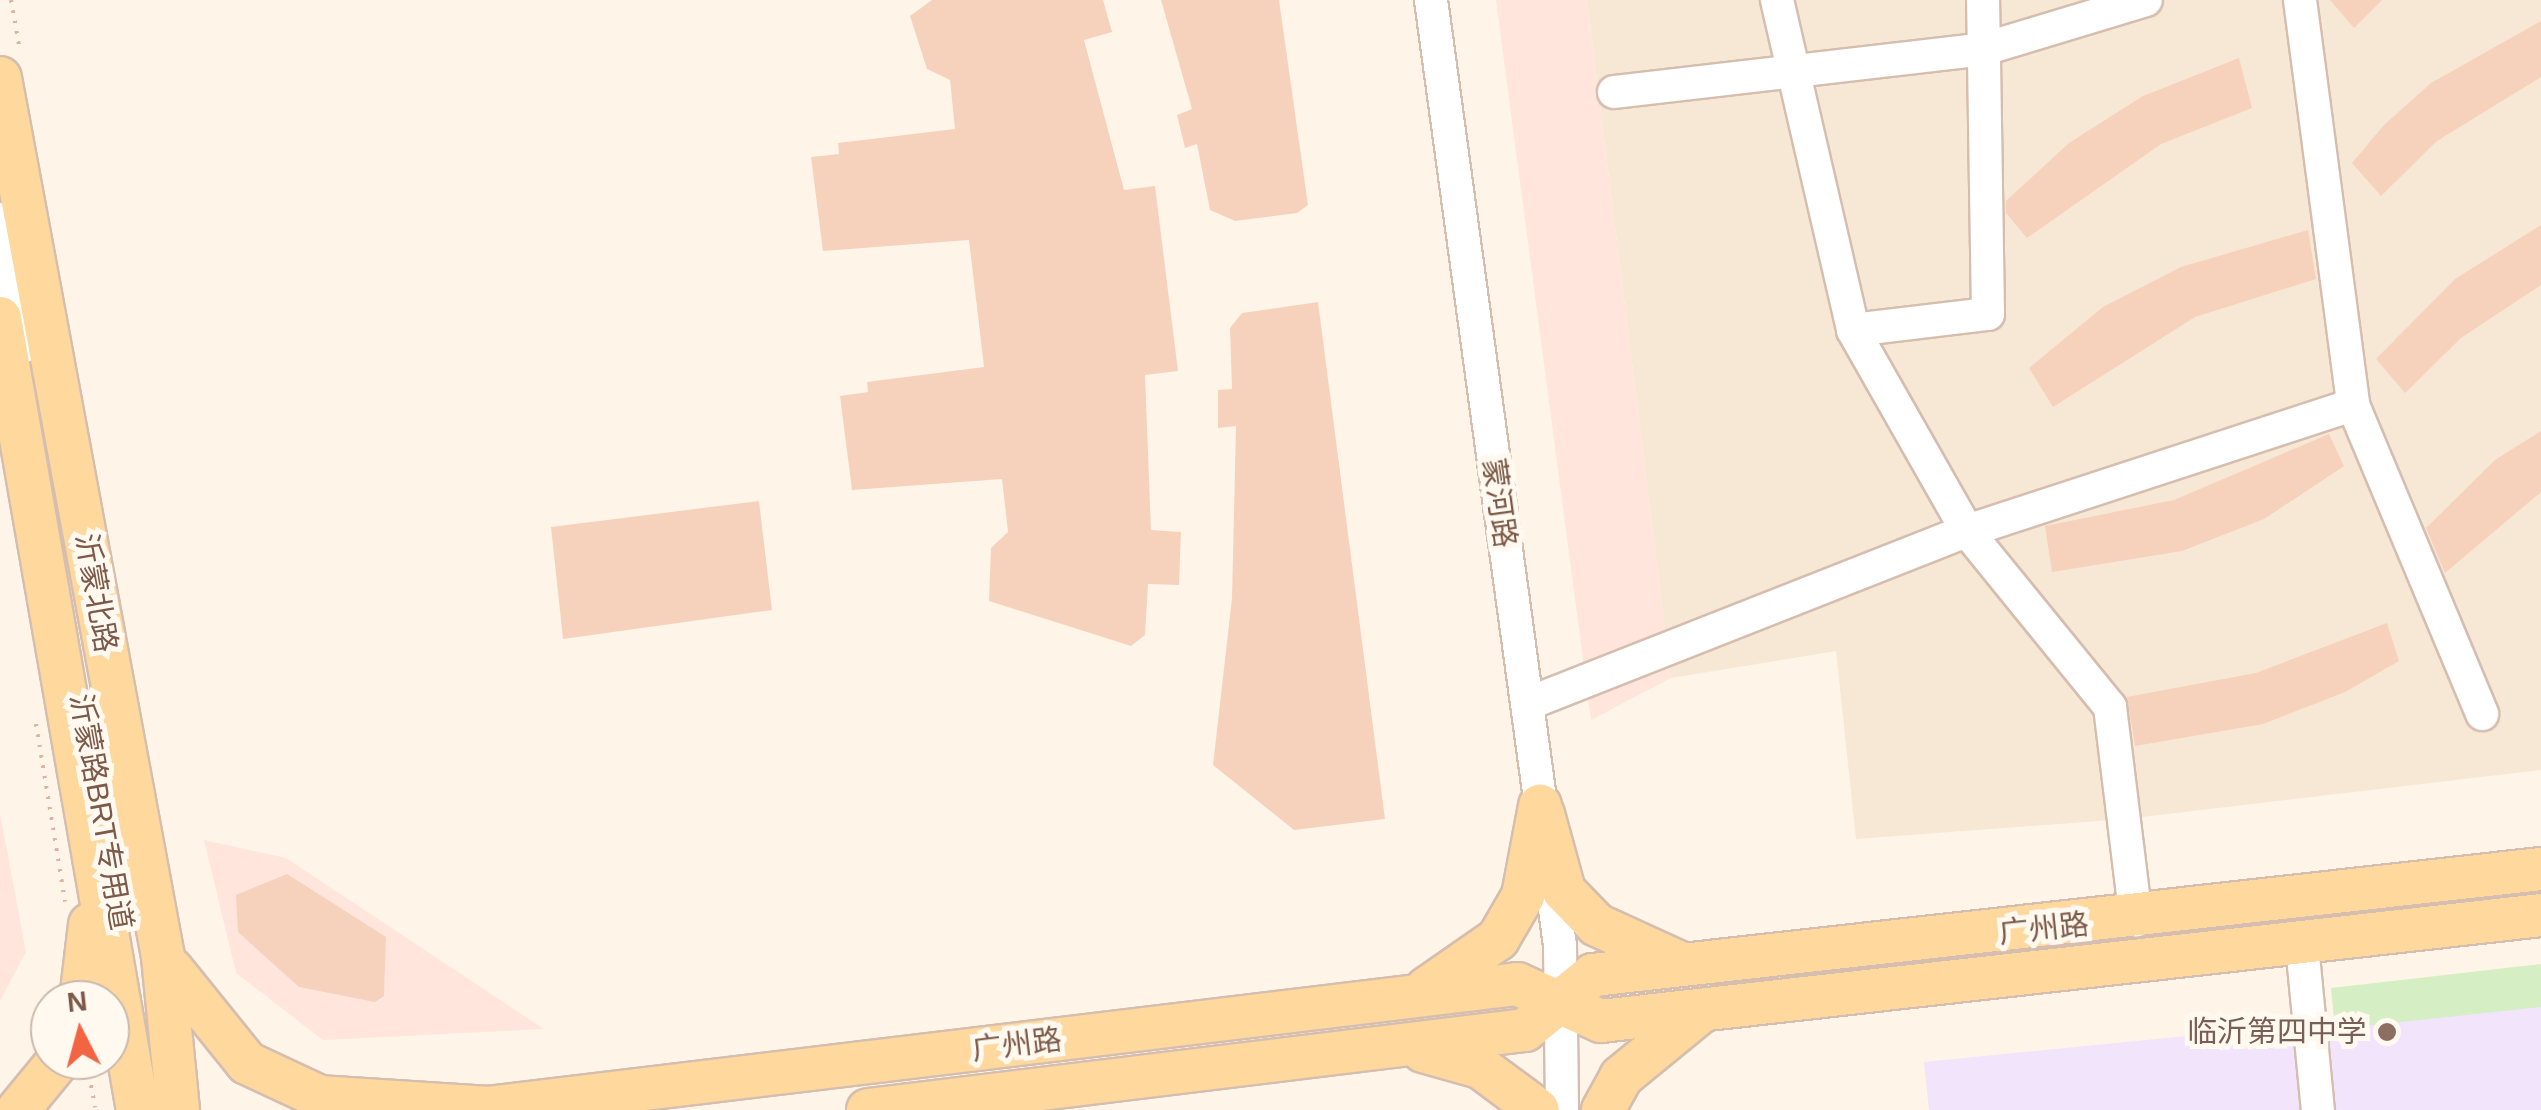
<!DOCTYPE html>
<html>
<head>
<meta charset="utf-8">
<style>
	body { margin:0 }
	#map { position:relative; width:2541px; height:1110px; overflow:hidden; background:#fef5e8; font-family:Arial,"Noto Sans SC",sans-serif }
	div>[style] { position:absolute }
	.residential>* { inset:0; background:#f7e7d5 }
	.commercial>* { inset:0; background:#ffe5db }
	.education>* { inset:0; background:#f2e4fb }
	.green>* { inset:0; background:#d6eec4 }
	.building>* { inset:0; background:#f6d2bd }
	.path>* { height:4px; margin-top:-2px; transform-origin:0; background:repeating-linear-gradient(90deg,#dcb59f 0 2.5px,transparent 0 10.5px) }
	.roads { filter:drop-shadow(2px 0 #d5beaf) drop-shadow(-2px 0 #d5beaf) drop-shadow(0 2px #d5beaf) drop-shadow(0 -2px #d5beaf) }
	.minor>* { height:32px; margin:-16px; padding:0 16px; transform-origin:16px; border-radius:16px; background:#fff }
	.major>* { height:42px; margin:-21px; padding:0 21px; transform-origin:21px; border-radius:21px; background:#ffd89e }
	.dots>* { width:28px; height:28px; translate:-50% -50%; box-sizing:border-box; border:5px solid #fff9f0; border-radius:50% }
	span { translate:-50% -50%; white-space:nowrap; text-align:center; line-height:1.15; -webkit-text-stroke:10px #fff9f0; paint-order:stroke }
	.street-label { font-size:30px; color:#7c5948 }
	.education-label { font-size:30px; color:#785e54 }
	.right { translate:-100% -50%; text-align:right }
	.north { position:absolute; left:30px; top:980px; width:100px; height:100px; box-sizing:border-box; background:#fff9f0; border:2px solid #cbb9ad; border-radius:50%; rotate:354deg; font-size:28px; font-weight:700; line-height:40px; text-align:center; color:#7c5948 }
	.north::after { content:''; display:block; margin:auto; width:35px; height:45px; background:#f36443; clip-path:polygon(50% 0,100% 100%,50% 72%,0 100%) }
</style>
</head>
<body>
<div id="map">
	<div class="residential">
		<div style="clip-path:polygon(1587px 0,2541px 0,2541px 770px,2125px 819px,1856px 839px,1836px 651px,1671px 678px)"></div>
	</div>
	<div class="commercial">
		<div style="clip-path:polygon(1496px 0,1587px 0,1671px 678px,1591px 720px)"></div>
		<div style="clip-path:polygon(0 813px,26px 952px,0 1001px)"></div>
		<div style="clip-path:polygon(204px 840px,286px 858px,544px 1029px,323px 1040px,236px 973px)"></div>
	</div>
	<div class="education">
		<div style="clip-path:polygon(2541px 1001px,2541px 1110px,1929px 1110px,1924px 1062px)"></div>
	</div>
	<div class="green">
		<div style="clip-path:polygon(2541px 964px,2541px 1007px,2335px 1029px,2331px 988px)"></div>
	</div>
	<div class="building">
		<div style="clip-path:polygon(932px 0,1103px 0,1112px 32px,1084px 40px,1124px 190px,1155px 186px,1178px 371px,1145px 375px,1151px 530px,1181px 532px,1179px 585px,1148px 584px,1145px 635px,1131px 646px,989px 601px,991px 548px,1008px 532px,1002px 479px,852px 490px,840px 396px,868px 392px,867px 382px,984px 367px,969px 240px,823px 251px,811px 157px,839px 154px,838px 143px,955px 129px,950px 80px,927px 69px,910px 16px)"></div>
		<div style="clip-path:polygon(1161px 0,1279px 0,1308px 205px,1297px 213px,1235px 221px,1210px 210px,1197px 144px,1185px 148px,1177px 115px,1192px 109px)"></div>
		<div style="clip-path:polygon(2330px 0,2382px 0,2354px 28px)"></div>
		<div style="clip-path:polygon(2541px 21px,2541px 77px,2437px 141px,2381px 196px,2352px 163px,2384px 125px,2431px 83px)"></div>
		<div style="clip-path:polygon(2239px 58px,2252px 108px,2161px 144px,2027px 238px,2006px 213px,2006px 201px,2069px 143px,2143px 96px)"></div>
		<div style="clip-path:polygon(2541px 225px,2541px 285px,2461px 338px,2405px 393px,2376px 359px,2455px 279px)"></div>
		<div style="clip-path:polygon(2308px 230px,2316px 279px,2195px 317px,2053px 407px,2029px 368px,2103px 307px,2181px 267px)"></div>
		<div style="clip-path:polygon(1318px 302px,1385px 819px,1294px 830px,1213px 765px,1232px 598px,1236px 426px,1218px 428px,1218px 390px,1232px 389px,1230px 328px,1242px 313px)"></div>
		<div style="clip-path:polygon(2541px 431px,2541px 492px,2445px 573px,2426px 528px,2495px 460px)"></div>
		<div style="clip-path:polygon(2329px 434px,2344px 466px,2264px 519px,2182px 551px,2052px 572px,2045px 526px,2174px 500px)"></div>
		<div style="clip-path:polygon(759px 501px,772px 610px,563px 639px,551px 527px)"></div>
		<div style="clip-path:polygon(2387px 623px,2399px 661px,2345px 692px,2263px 724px,2135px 746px,2127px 697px,2256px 673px)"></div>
		<div style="clip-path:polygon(287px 874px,386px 937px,384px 996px,375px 1002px,299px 987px,238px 932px,236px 895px)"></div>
	</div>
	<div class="path">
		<div style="left:11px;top:0;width:52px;rotate:80deg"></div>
		<div style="left:36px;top:724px;width:180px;rotate:80.7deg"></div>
		<div style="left:89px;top:1075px;width:33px;rotate:79deg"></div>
	</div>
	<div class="roads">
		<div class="minor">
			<div style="left:1431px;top:0;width:954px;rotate:82.23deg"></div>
			<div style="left:1560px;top:945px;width:165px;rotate:89.3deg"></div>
			<div style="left:1777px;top:0;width:339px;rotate:77deg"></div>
			<div style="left:1853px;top:330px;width:231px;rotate:60.4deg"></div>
			<div style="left:1967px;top:531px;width:227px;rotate:50.9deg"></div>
			<div style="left:2110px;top:707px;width:215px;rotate:83deg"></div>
			<div style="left:2300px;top:0;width:408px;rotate:82.5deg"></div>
			<div style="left:2353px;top:405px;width:335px;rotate:67.3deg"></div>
			<div style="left:1614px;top:92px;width:372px;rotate:-6.6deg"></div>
			<div style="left:1984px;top:49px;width:169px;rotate:-16.8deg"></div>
			<div style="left:0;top:219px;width:130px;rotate:80.2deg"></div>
			<div style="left:1853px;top:330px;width:136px;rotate:-6.8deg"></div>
			<div style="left:1988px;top:314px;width:314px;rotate:-90.9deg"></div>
			<div style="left:1527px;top:704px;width:473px;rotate:-21.5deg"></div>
			<div style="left:1967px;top:531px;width:406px;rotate:-18.1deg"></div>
			<div style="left:2302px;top:945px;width:166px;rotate:84.5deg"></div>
		</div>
		<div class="major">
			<div style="left:0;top:78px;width:894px;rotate:79.49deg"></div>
			<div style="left:163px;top:957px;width:154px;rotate:84.4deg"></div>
			<div style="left:0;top:318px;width:804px;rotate:80.12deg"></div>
			<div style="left:1543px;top:814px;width:80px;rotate:74.7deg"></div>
			<div style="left:1564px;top:891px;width:47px;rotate:45.9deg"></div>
			<div style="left:1597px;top:925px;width:91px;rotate:24.6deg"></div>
			<div style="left:172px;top:970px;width:119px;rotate:51.1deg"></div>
			<div style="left:247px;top:1063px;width:81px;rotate:25deg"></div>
			<div style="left:320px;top:1097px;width:168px;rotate:3.7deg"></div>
			<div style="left:1426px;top:989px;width:88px;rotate:-34.8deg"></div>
			<div style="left:1498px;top:939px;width:50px;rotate:-59.8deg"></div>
			<div style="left:1523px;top:896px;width:92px;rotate:-79.3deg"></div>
			<div style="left:81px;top:1000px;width:76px;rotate:-83.2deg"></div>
			<div style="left:1423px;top:1051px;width:59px;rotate:15.7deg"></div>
			<div style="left:1480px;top:1067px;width:72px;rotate:36.6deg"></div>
			<div style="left:18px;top:1110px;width:65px;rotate:-50.6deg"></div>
			<div style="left:470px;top:1110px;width:1055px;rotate:-6.86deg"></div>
			<div style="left:1517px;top:984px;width:92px;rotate:23.8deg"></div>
			<div style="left:1601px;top:1021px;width:946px;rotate:-6.43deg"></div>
			<div style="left:868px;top:1110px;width:662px;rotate:-6.94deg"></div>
			<div style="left:1525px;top:1030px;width:87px;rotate:-39deg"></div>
			<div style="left:1593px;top:975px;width:954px;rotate:-6.38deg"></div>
			<div style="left:1603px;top:1110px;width:38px;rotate:-61deg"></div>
			<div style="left:1621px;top:1077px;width:106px;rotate:-39.3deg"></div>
		</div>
	</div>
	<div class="dots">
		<div style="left:2387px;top:1032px;background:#8d6e63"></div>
	</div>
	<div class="street-label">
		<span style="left:1499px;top:503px;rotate:82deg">蒙河路</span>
		<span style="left:96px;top:593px;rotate:80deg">沂蒙北路</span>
		<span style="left:101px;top:812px;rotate:80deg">沂蒙路BRT专用道</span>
		<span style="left:2044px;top:929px;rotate:-6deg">广州路</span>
		<span style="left:1017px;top:1045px;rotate:-7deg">广州路</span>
	</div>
	<div class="education-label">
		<span class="right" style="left:2367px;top:1032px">临沂第四中学</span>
	</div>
	<div class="north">N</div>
</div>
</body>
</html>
